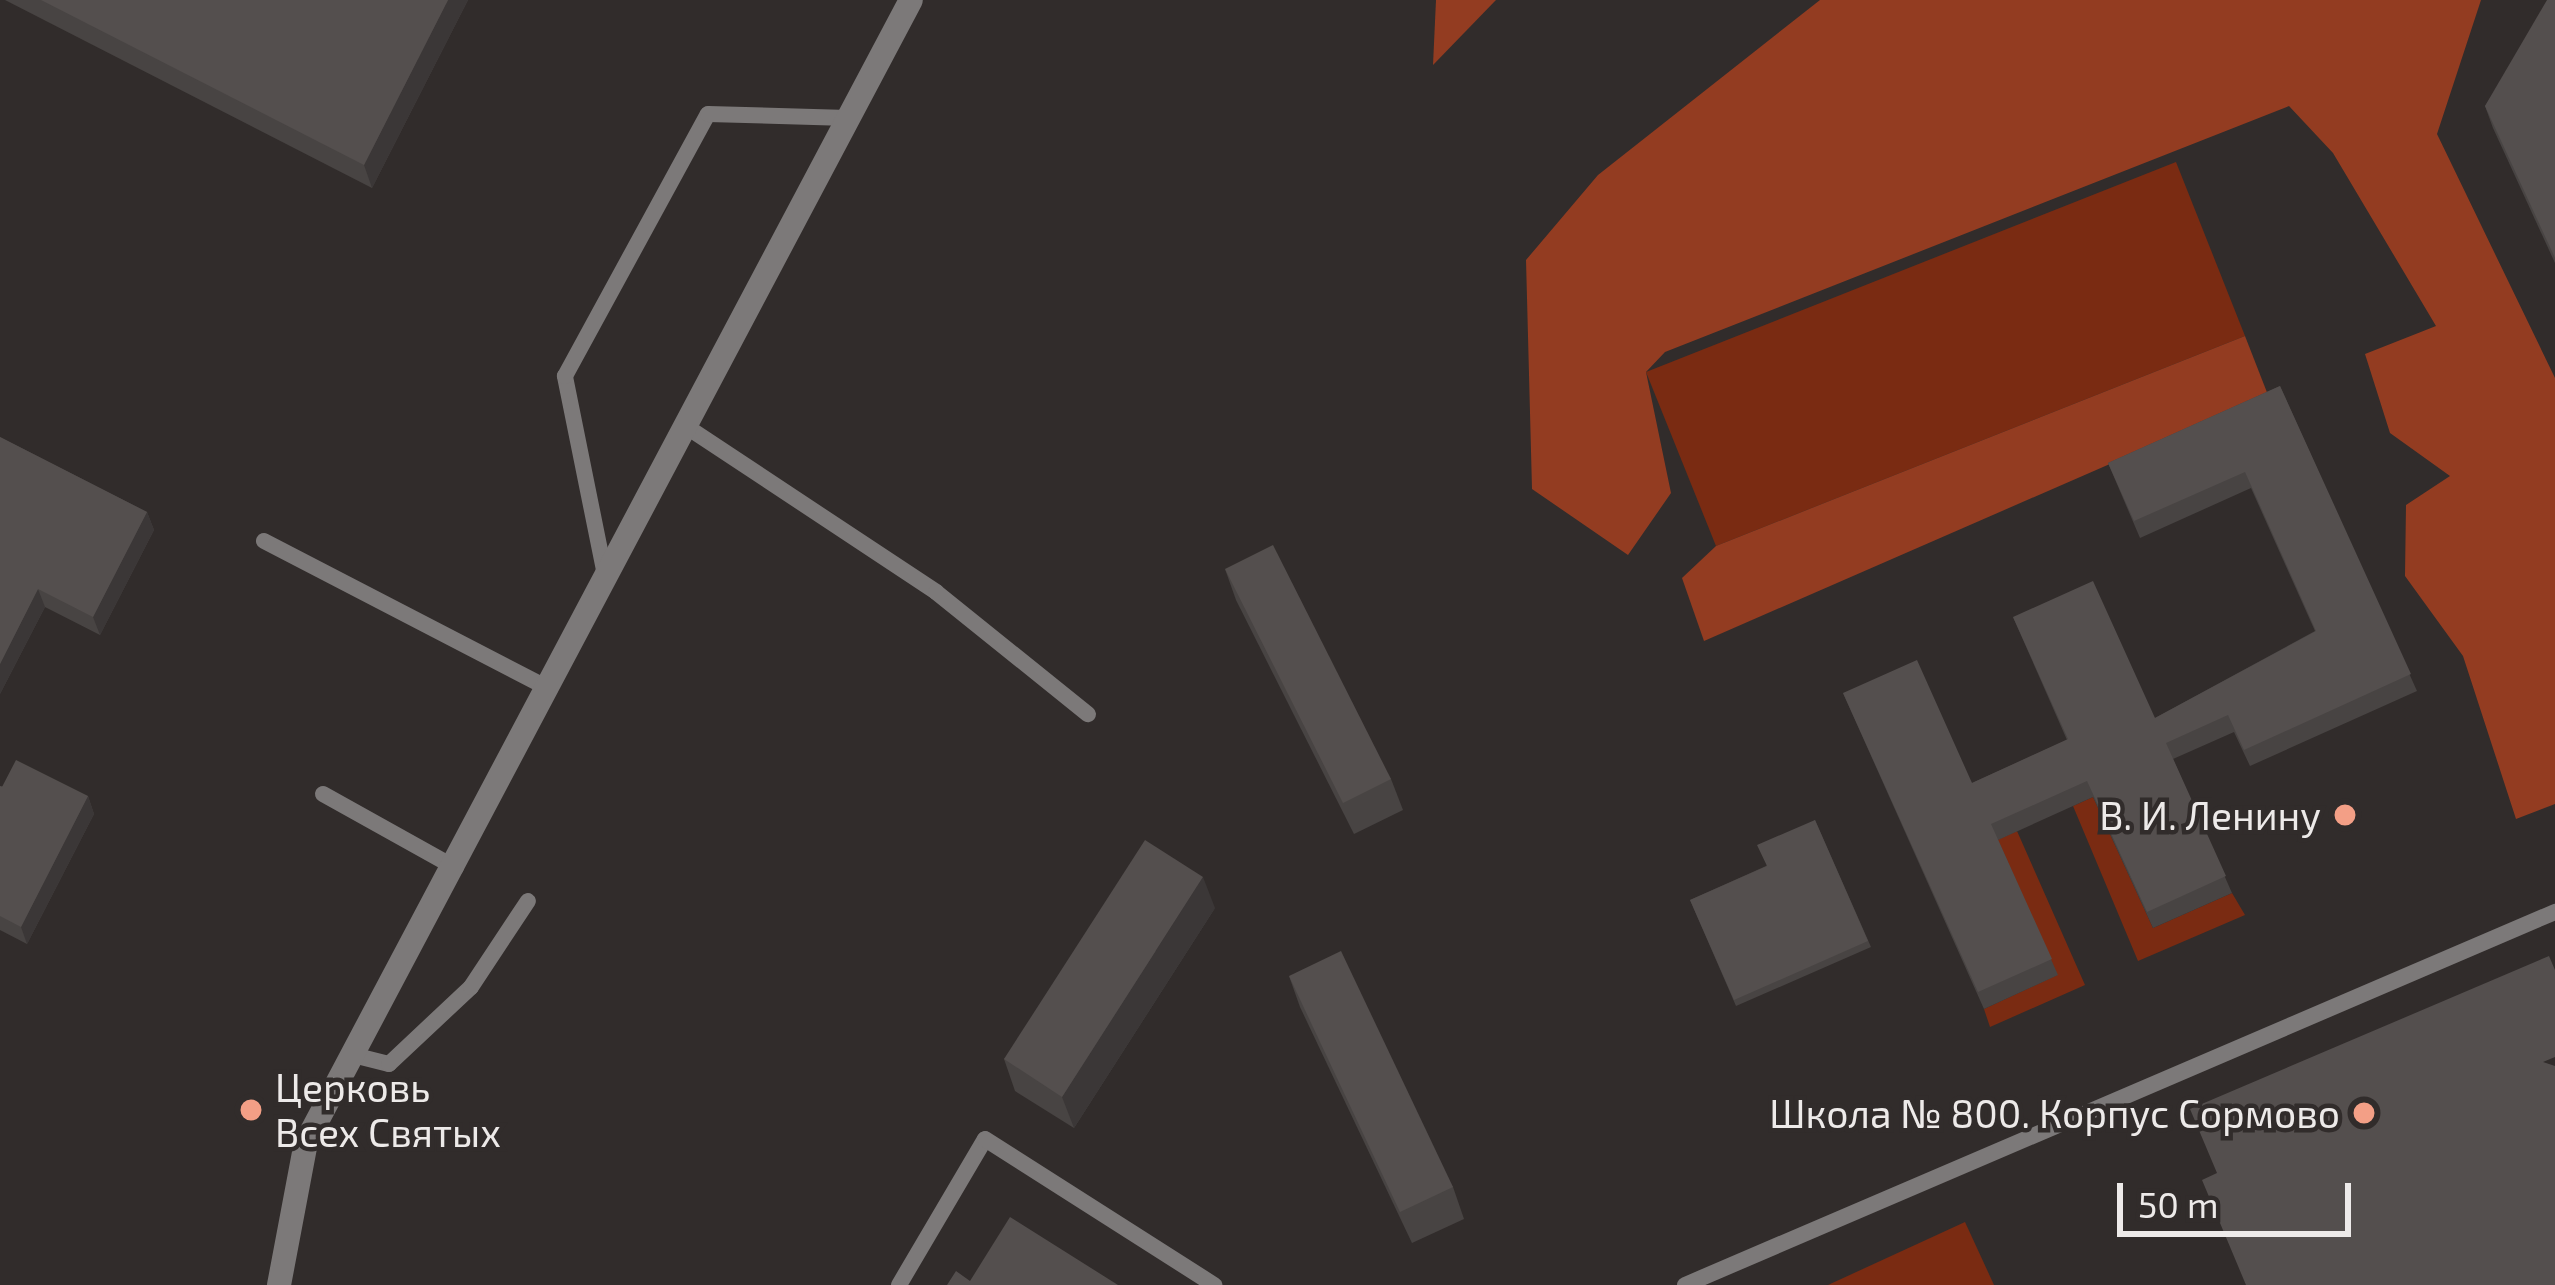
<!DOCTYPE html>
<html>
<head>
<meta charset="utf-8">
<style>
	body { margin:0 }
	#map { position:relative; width:2555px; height:1285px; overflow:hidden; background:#312c2b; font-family:"Exo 2",sans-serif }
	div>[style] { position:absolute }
	.green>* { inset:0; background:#7a2b12 }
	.forest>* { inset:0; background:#933c21 }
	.service>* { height:16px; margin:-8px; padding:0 8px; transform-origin:8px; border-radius:8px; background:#7c7979 }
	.tertiary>* { height:24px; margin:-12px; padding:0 12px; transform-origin:12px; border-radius:12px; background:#7c7979 }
	.wall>* { inset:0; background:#484443 }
	.shaded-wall>* { inset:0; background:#3b3737 }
	.building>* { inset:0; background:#544f4e }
	.dots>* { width:33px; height:33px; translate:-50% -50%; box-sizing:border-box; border:6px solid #312c2b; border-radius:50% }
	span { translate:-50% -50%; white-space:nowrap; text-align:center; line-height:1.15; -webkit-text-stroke:9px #312c2b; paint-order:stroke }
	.poi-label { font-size:39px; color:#edeae9 }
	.right { translate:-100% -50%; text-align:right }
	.left { translate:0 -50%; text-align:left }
	.scale { position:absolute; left:2117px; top:1183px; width:234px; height:54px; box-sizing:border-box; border:6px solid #edeae9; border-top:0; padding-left:15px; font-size:36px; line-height:42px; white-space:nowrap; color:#edeae9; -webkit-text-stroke:9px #312c2b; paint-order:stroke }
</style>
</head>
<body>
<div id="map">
	<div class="green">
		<div style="clip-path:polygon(2176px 162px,2245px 336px,1716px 546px,1646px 372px)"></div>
		<div style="clip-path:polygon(2093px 797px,2153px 928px,2232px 893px,2245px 915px,2138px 961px,2073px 806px)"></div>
		<div style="clip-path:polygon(2017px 831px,2085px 985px,1990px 1027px,1984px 1009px,2057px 975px,1997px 840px)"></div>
		<div style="clip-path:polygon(1965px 1222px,1994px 1285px,1828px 1285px)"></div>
	</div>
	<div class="forest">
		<div style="clip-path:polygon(1436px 0,1496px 0,1433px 65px)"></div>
		<div style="clip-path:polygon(1820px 0,2481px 0,2437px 134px,2555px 378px,2555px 804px,2516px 819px,2463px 656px,2405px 576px,2406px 505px,2450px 476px,2390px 433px,2365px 354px,2436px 326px,2333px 153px,2289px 106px,1665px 352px,1646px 372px,1671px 493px,1628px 555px,1532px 489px,1526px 260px,1598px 175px)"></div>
		<div style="clip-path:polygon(2245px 336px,2268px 395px,1704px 641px,1682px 578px,1716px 546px)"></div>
	</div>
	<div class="service">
		<div style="left:687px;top:427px;width:299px;rotate:33.5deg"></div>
		<div style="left:936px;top:592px;width:195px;rotate:38.8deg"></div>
		<div style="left:264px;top:541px;width:322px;rotate:27.4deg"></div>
		<div style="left:605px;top:575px;width:203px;rotate:-101.4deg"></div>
		<div style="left:565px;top:376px;width:298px;rotate:-61.4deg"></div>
		<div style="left:708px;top:114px;width:140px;rotate:1.6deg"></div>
		<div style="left:323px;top:794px;width:152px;rotate:29.1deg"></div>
		<div style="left:353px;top:1055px;width:37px;rotate:14deg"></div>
		<div style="left:389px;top:1064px;width:112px;rotate:-43.2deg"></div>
		<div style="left:471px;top:987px;width:103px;rotate:-56.5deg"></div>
		<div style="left:899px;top:1285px;width:169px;rotate:-59.5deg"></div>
		<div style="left:985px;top:1139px;width:272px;rotate:32.5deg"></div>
		<div style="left:1685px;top:1285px;width:947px;rotate:-23.21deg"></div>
	</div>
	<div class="tertiary">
		<div style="left:279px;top:1285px;width:146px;rotate:-79.3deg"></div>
		<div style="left:306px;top:1142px;width:1292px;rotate:-62.09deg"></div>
	</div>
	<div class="wall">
		<div style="clip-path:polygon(5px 0,468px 0,372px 188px)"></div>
		<div style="clip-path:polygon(2555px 0,2555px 263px,2493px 128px,2485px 106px)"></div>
		<div style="clip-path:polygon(2280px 386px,2417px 691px,2250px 766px,2234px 732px,2173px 759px,2232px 893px,2153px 928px,2093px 797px,1998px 840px,2058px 975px,1984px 1009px,1843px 693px,1972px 783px,2067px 740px,2013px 617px,2155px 718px,2315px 631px,2251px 488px,2140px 538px,2108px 463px)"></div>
		<div style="clip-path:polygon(0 437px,147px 512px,154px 530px,100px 635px,45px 607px,0 694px)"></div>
		<div style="clip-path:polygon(1225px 569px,1391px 779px,1403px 810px,1354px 834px,1236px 600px)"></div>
		<div style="clip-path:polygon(0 786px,88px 796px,94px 814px,27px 944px,0 930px)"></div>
		<div style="clip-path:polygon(1815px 820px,1871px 947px,1736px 1006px,1690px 900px,1766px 866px)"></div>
		<div style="clip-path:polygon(1215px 908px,1074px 1128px,1015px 1091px,1004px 1059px)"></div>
		<div style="clip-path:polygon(1289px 976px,1453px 1187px,1464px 1219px,1412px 1243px,1300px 1007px)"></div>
	</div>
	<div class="shaded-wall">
		<div style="clip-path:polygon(448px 0,468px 0,372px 188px,364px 165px)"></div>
		<div style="clip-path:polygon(147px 512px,154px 530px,100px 635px,93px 617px)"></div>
		<div style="clip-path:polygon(38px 589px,45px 607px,0 694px,0 664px)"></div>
		<div style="clip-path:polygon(88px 796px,94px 814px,27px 944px,21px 927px)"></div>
		<div style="clip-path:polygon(1203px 877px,1215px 908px,1074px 1128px,1062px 1097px)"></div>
	</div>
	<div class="building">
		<div style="clip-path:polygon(41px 0,448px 0,364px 165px)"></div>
		<div style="clip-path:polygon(2547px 0,2555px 0,2555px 258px,2485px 106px)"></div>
		<div style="clip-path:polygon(2280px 386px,2411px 674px,2244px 750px,2228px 715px,2166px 743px,2226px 876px,2147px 912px,2087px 781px,1991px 824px,2052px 959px,1978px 992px,1843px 693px,1917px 660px,1972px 783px,2068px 739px,2013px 617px,2093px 581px,2155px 718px,2316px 631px,2245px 472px,2134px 521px,2108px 463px)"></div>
		<div style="clip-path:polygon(0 437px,147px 512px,93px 617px,38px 589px,0 664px)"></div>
		<div style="clip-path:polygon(1273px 545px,1391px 779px,1343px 803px,1225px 569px)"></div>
		<div style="clip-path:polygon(16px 760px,88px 796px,21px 927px,0 916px,0 786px,2px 787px)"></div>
		<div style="clip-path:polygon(1815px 820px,1868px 941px,1734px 1000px,1690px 900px,1767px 866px,1757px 845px)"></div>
		<div style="clip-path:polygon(1145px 840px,1203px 877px,1062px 1097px,1004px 1059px)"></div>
		<div style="clip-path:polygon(1341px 951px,1453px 1187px,1400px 1212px,1289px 976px)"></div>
		<div style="clip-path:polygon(2549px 956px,2555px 970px,2555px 1057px,2543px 1062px,2555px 1066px,2555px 1285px,2246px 1285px,2202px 1180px,2217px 1173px,2190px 1109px)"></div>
		<div style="clip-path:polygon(1010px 1217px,1118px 1285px,947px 1285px,956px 1271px,970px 1281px)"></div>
	</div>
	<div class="dots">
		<div style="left:2345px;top:815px;background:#f39f86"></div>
		<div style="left:251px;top:1110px;background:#f39f86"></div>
		<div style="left:2364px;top:1113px;background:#f39f86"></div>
	</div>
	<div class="poi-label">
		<span class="right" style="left:2321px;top:815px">В. И. Ленину</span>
		<span class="left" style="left:275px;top:1110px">Церковь<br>Всех Святых</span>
		<span class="right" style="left:2340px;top:1113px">Школа № 800. Корпус Сормово</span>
	</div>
	<div class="scale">50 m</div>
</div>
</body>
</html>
